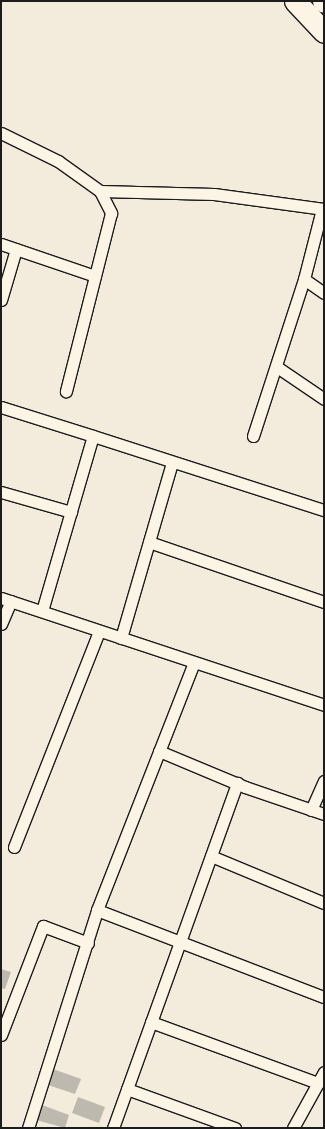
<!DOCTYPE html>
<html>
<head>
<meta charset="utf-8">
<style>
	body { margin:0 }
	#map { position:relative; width:325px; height:1129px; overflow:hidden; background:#f3ecdd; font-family:"Shantell Sans",sans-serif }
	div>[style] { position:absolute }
	.building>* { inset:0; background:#beb9ae }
	.roads { filter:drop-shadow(1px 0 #1c1c1c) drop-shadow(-1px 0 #1c1c1c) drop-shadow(0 1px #1c1c1c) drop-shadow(0 -1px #1c1c1c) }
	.street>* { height:11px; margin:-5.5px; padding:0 5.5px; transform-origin:5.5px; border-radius:5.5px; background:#fcf5e5 }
	.highway>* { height:21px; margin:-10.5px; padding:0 10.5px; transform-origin:10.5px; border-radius:10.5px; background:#fcf5e5 }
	span { translate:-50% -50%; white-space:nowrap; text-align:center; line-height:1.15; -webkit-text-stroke:3.5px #fcf5e5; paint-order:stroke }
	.frame { position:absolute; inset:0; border:2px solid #1c1c1c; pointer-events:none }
</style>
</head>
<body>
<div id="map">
	<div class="building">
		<div style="clip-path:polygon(1px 969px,11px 972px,5px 989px,1px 988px)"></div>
		<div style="clip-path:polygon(53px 1069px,81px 1079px,75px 1094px,48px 1085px)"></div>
		<div style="clip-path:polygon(78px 1097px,105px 1107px,99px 1123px,72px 1113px)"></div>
		<div style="clip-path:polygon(42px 1105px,69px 1115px,65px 1128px,36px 1120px)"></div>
	</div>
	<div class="roads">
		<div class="street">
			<div style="left:1px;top:133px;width:64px;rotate:26.2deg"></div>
			<div style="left:58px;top:161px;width:52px;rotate:35.5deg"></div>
			<div style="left:100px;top:191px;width:25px;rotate:63deg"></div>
			<div style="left:111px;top:213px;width:184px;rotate:104.2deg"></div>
			<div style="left:100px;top:191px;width:114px;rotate:1.5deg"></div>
			<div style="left:214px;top:194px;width:111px;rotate:7.8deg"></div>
			<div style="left:1px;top:244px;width:99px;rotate:18.8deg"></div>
			<div style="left:304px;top:279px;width:72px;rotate:-75.6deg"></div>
			<div style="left:1px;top:300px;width:53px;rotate:-73.6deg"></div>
			<div style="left:277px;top:367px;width:57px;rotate:34.2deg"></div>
			<div style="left:1px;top:407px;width:96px;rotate:17.5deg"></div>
			<div style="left:253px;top:436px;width:165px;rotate:-72deg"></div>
			<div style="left:304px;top:279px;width:24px;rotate:35deg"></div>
			<div style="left:1px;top:492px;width:73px;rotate:15.9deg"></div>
			<div style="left:149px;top:542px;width:185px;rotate:18.9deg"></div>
			<div style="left:1px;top:598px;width:340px;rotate:18.3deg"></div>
			<div style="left:42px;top:611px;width:182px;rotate:-73.8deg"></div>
			<div style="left:93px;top:436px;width:243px;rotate:17.8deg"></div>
			<div style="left:1px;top:624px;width:25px;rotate:-67deg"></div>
			<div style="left:121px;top:638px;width:182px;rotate:-73.8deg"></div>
			<div style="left:159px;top:751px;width:93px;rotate:22.7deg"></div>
			<div style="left:245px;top:787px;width:83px;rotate:18.9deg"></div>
			<div style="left:311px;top:810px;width:32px;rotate:-66deg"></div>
			<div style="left:14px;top:847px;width:232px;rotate:-68.5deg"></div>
			<div style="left:211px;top:856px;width:122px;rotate:22.6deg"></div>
			<div style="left:97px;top:910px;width:243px;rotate:21deg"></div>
			<div style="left:151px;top:1022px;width:178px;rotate:20.1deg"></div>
			<div style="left:1px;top:1035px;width:117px;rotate:-68.9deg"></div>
			<div style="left:43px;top:926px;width:48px;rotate:20.7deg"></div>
			<div style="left:127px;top:1089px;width:115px;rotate:19.9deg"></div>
			<div style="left:28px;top:1128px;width:229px;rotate:-72.4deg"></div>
			<div style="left:97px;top:910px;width:266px;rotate:-68.6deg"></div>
			<div style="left:113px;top:1128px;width:367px;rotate:-70.2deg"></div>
			<div style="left:293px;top:1128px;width:64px;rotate:-61deg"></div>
		</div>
		<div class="highway">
			<div style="left:295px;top:1px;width:42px;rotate:46.9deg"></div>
			<div style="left:323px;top:1px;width:1px;rotate:45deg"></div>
		</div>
	</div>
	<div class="frame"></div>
</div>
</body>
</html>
